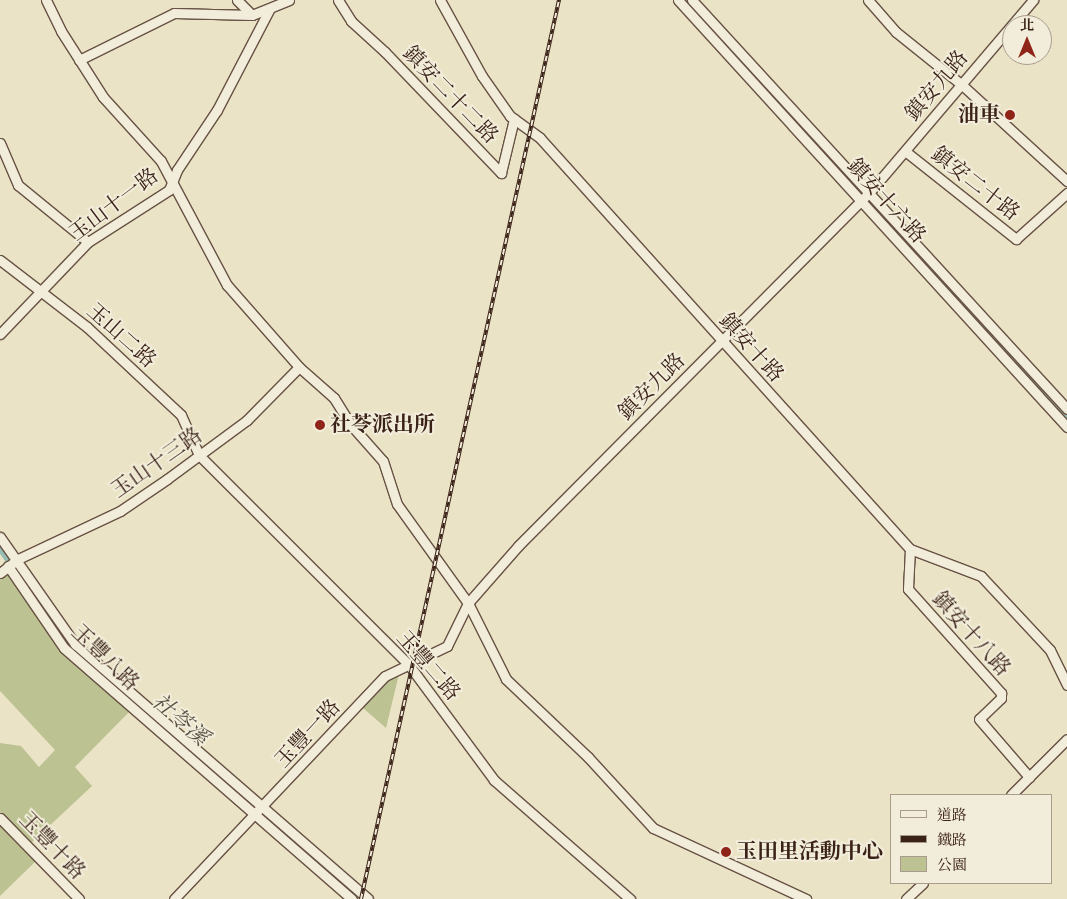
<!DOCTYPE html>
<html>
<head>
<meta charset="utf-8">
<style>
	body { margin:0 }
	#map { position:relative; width:1067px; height:899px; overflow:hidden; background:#ebe3c6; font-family:Cardo,"Noto Serif TC",serif }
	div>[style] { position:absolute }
	.green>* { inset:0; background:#bcc292 }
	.canal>* { height:7px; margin:-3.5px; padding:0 3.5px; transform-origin:3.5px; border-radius:3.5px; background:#98beb3 }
	.roads { filter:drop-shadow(1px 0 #675244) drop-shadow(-1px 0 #675244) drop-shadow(0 1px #675244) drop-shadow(0 -1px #675244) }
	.minor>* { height:9px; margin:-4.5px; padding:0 4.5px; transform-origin:4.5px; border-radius:4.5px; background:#f2edda }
	.rail>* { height:4px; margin-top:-2px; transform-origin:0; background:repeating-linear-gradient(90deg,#f2edda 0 5.5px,#3b2218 0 11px); box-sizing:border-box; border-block:1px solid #3b2218 }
	.dots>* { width:14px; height:14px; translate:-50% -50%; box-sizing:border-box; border:2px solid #f2edda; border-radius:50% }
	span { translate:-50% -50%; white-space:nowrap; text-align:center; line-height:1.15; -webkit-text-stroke:4px #f2edda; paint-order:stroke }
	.street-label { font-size:21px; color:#3b2218 }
	.poi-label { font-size:21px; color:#3b2218; font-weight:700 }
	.right { translate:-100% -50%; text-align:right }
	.left { translate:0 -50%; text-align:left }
	.water-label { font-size:22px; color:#575146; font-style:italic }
	.legend { position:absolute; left:890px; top:794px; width:162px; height:90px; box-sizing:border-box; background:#f2edda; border:1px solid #a99c8c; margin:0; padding:6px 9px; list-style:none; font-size:15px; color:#3b2218 }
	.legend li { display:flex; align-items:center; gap:10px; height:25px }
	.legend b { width:25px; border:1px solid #a99c8c }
	.north { position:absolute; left:1002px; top:15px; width:50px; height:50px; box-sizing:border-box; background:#f2edda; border:1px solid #a99c8c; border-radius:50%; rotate:0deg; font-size:14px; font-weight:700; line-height:20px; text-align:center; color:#3b2218 }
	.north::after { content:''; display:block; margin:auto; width:18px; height:22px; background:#8f2418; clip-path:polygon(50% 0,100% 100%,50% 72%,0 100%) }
</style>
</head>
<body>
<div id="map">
	<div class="green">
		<div style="clip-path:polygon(6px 571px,62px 650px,130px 711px,75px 767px,92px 786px,30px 844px,0 812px,0 743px,21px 746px,39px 767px,55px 750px,0 691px,0 576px)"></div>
		<div style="clip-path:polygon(399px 674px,386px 728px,363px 708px,388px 680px)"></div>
		<div style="clip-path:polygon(0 825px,36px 861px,0 896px)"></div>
	</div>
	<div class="canal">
		<div style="left:685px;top:0;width:171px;rotate:47.4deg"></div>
		<div style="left:808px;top:135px;width:384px;rotate:47.6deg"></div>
		<div style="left:0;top:548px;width:121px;rotate:54.7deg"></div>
		<div style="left:70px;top:647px;width:170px;rotate:41.2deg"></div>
	</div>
	<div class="roads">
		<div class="minor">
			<div style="left:46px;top:0;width:34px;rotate:64deg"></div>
			<div style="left:61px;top:31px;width:78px;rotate:57.5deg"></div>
			<div style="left:103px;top:97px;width:86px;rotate:47.8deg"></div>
			<div style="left:161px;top:161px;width:140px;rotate:62deg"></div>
			<div style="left:227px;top:285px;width:109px;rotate:48.7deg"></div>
			<div style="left:299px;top:367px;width:47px;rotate:41.5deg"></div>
			<div style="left:334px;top:398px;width:32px;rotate:58deg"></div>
			<div style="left:351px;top:425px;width:48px;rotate:48.4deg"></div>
			<div style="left:383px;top:461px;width:45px;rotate:72deg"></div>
			<div style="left:397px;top:504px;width:122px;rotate:54.4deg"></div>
			<div style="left:468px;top:603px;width:85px;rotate:63.4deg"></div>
			<div style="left:506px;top:679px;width:113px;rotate:43.6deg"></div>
			<div style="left:588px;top:757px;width:96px;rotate:47.5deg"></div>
			<div style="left:653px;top:828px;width:169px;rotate:24.9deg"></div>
			<div style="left:237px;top:0;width:21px;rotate:45deg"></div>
			<div style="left:338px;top:0;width:25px;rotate:58deg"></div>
			<div style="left:351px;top:21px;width:46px;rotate:42.4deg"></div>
			<div style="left:385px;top:52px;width:168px;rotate:46.2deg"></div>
			<div style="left:501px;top:173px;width:56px;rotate:-76.5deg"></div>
			<div style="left:440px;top:0;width:87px;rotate:61.1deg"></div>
			<div style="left:482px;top:76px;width:49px;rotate:55deg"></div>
			<div style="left:510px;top:116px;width:37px;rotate:36deg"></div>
			<div style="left:540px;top:138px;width:553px;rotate:48.01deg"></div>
			<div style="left:910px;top:549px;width:76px;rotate:20.8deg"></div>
			<div style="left:981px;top:576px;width:101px;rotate:47deg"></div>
			<div style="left:1050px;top:650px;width:39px;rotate:64deg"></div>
			<div style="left:678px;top:0;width:578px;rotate:47.67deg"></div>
			<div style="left:692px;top:0;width:555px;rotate:47.48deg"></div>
			<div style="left:868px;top:0;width:43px;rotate:48.8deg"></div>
			<div style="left:896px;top:32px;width:83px;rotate:38.7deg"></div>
			<div style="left:961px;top:84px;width:144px;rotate:42.5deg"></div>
			<div style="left:79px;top:60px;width:106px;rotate:-26.3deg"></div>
			<div style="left:174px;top:13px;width:78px;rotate:1.5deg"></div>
			<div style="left:252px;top:15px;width:40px;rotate:-22deg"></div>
			<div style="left:0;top:143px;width:46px;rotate:66.8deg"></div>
			<div style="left:18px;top:185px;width:90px;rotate:39.2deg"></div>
			<div style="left:905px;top:151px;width:142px;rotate:38.4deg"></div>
			<div style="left:1016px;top:239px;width:69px;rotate:-42deg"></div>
			<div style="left:0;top:260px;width:110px;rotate:37.6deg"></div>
			<div style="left:87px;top:327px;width:129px;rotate:43.1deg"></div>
			<div style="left:181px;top:415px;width:44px;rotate:65.8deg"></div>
			<div style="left:199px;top:455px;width:297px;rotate:45deg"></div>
			<div style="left:409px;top:665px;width:143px;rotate:53.5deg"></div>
			<div style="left:494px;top:780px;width:181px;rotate:41.2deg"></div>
			<div style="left:0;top:334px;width:127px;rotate:-46.3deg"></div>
			<div style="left:88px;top:242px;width:96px;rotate:-32.7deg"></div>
			<div style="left:169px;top:190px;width:22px;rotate:-68deg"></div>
			<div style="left:177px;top:170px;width:72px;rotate:-56.3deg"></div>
			<div style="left:217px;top:110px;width:113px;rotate:-62.5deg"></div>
			<div style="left:0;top:537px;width:131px;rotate:55deg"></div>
			<div style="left:75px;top:644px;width:388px;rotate:41deg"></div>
			<div style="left:910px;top:549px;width:40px;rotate:92.9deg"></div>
			<div style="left:908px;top:589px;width:140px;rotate:48.2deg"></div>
			<div style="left:1001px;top:693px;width:5px;rotate:90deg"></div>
			<div style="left:1001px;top:698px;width:30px;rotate:136deg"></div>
			<div style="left:979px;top:719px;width:77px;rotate:49.2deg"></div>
			<div style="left:8px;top:566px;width:99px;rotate:55.7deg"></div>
			<div style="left:64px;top:648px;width:382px;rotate:41.1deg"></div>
			<div style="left:0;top:573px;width:23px;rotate:-38deg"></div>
			<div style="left:18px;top:559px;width:113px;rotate:-25.2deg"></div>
			<div style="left:120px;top:511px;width:57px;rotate:-34.2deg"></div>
			<div style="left:167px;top:479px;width:99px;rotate:-36.4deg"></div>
			<div style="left:247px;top:420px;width:74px;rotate:-45.5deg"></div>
			<div style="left:1011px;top:795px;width:79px;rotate:-45deg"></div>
			<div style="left:0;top:818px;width:113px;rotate:45.7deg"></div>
			<div style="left:174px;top:899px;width:307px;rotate:-46.6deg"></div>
			<div style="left:385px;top:676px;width:69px;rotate:-25.8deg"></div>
			<div style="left:447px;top:646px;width:48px;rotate:-64deg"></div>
			<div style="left:468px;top:603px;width:77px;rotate:-48.7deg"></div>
			<div style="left:519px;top:545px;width:495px;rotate:-45.2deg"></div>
			<div style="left:868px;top:194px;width:255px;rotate:-49.6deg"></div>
			<div style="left:906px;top:899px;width:23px;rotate:-43deg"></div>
		</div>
	</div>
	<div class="rail">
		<div style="left:361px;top:899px;width:921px;rotate:-77.58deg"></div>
	</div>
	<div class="dots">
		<div style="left:1010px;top:115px;background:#8f2418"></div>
		<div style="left:320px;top:425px;background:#8f2418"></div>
		<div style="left:726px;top:852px;background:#8f2418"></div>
	</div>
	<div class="street-label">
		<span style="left:937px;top:86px;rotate:-50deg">鎮安九路</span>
		<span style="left:450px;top:95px;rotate:46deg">鎮安二十二路</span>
		<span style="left:975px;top:184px;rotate:38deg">鎮安二十路</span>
		<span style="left:886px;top:201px;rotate:48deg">鎮安十六路</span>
		<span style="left:114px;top:205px;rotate:-37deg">玉山十一路</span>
		<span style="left:121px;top:336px;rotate:42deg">玉山二路</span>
		<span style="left:751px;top:348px;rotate:48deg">鎮安十路</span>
		<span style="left:652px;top:387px;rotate:-45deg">鎮安九路</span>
		<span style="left:157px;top:463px;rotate:-35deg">玉山十三路</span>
		<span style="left:971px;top:634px;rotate:48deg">鎮安十八路</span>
		<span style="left:105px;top:658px;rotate:44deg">玉豐八路</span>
		<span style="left:428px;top:666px;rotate:49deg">玉豐二路</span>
		<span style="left:308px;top:734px;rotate:-47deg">玉豐一路</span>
		<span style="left:52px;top:846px;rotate:46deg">玉豐十路</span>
	</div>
	<div class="poi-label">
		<span class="right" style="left:1000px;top:115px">油車</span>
		<span class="left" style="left:330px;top:425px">社苓派出所</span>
		<span class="left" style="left:736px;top:852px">玉田里活動中心</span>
	</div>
	<div class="water-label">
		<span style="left:180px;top:720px;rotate:41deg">社苓溪</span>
	</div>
	<ul class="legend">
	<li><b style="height:6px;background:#f2edda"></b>道路</li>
	<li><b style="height:6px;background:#3b2218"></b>鐵路</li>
	<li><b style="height:14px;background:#bcc292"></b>公園</li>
	</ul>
	<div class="north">北</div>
</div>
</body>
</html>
